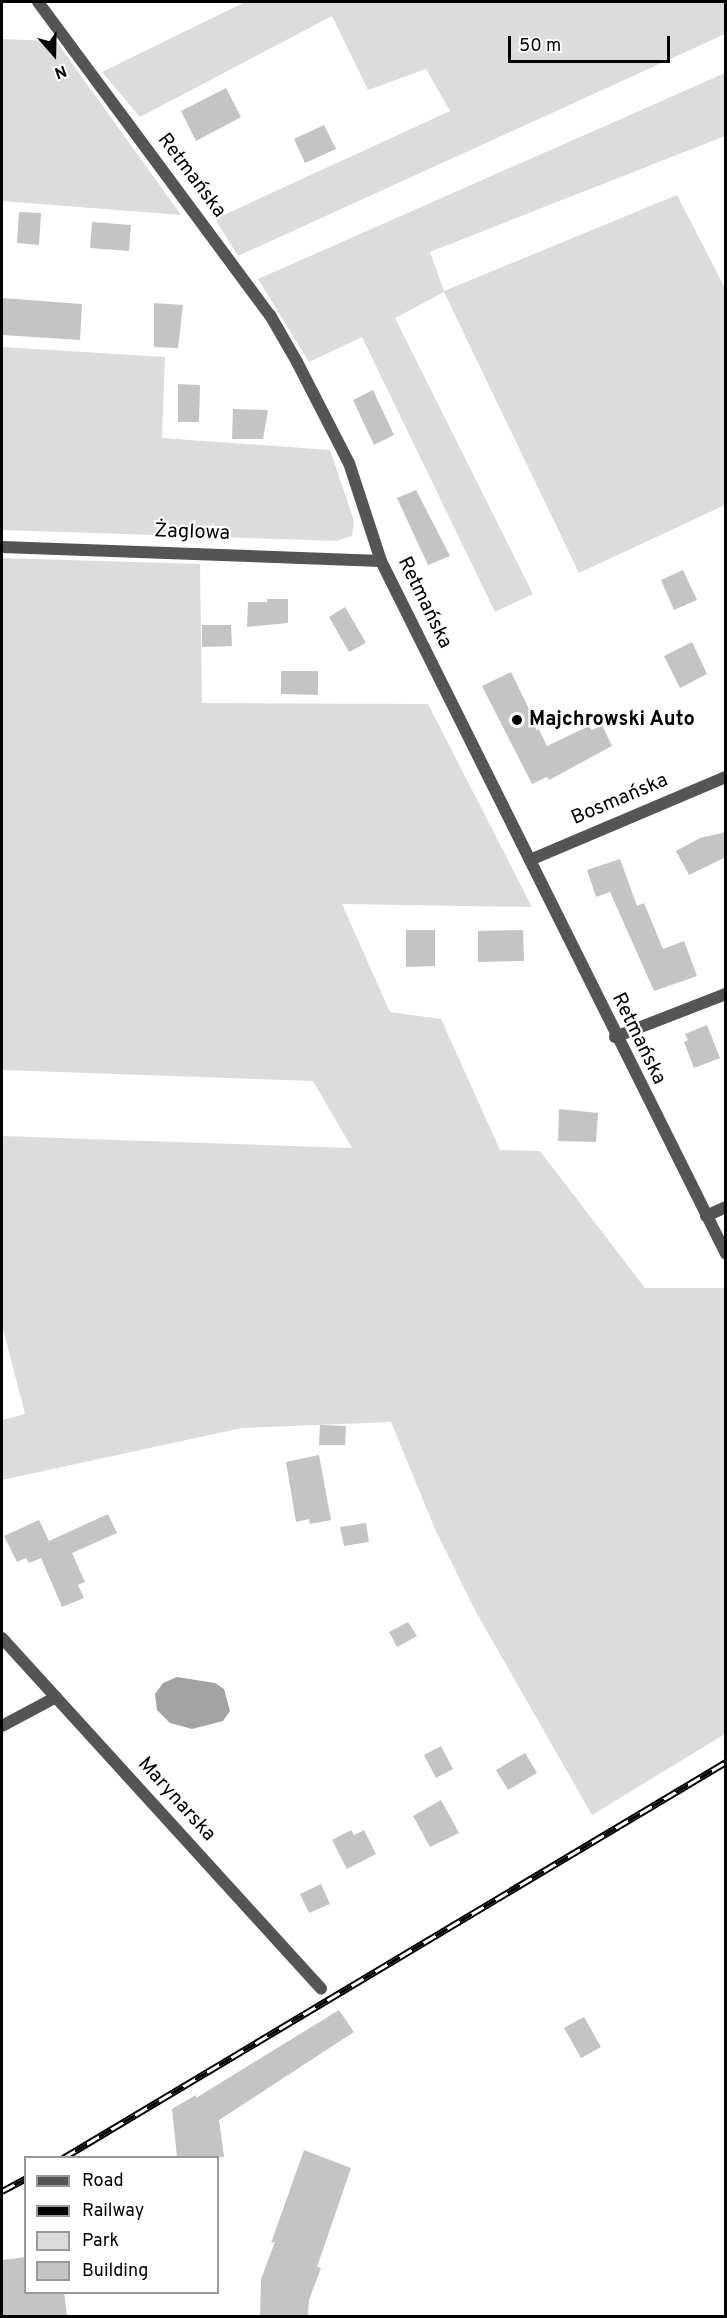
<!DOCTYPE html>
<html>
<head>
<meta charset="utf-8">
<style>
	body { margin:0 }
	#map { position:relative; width:727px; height:2318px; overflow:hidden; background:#fff; font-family:Overpass,sans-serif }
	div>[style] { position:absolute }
	.green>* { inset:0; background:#dcdcdc }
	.water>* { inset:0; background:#a3a3a3 }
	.building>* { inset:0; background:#c4c4c4 }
	.street>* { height:12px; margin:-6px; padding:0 6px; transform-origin:6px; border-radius:6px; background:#555 }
	.rail>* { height:7px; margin-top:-3.5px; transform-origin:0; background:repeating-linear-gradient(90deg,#fff 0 14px,#000 0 28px); box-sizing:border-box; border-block:2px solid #000 }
	.dots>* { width:16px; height:16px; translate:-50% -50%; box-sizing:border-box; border:3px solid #fff; border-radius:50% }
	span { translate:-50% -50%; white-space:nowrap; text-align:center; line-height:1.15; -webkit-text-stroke:4.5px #fff; paint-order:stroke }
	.street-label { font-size:20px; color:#000 }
	.poi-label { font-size:20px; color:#000; font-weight:700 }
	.left { translate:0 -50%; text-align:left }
	.frame { position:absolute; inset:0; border:3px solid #000; pointer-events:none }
	.legend { position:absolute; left:24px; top:2156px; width:195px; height:138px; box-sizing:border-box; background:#fff; border:2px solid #999; margin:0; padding:8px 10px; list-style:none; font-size:18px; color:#000 }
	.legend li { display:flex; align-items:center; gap:12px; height:30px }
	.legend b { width:30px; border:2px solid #999 }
	.north { position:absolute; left:24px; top:24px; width:60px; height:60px; -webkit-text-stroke:4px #fff; paint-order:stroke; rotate:160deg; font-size:16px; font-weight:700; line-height:24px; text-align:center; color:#000 }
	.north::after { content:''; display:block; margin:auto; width:21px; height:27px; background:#000; clip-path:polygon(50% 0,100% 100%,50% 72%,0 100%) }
	.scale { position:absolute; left:508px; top:36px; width:162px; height:27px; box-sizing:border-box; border:3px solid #000; border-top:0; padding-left:8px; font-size:18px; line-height:21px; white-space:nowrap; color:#000; -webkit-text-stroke:4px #fff; paint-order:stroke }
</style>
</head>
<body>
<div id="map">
	<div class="green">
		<div style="clip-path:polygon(245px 2px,725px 2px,725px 34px,238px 256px,215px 219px,450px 111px,426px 69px,368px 90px,332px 16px,140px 117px,102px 72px)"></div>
		<div style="clip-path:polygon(2px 39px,56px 41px,181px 215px,2px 201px)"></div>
		<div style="clip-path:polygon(725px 73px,725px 136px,430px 252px,444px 291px,677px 195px,725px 288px,725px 505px,579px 573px,444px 292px,395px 318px,533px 594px,495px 612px,362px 337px,309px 362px,258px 279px)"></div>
		<div style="clip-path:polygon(2px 347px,165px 357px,162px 438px,330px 450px,354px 521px,352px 536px,336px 541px,2px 530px)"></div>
		<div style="clip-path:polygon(2px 558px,200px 564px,202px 703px,428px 704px,532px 907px,342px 904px,390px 1012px,441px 1019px,500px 1150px,540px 1151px,645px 1288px,725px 1288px,725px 1734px,592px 1815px,476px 1612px,435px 1529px,391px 1422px,242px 1428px,2px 1480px,2px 1420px,25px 1414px,2px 1325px,2px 1136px,352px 1148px,313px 1081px,2px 1070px)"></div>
	</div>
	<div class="water">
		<div style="clip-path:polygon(177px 1677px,215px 1683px,224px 1689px,230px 1711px,223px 1721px,192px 1729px,170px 1723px,157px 1710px,155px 1694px,163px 1683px)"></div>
	</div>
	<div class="building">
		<div style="clip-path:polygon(226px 88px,241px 117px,196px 141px,181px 111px)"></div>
		<div style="clip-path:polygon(324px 125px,336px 149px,305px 163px,294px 139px)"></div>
		<div style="clip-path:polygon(19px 212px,41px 213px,39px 245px,17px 243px)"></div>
		<div style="clip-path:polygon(92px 222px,131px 225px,129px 251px,90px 248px)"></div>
		<div style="clip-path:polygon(2px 298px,82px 304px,80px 340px,2px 335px)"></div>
		<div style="clip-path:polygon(154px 303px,183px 305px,178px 348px,154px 347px)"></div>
		<div style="clip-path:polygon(178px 384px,200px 385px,199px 422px,178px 422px)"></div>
		<div style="clip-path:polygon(373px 390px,394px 435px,374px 445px,353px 400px)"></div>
		<div style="clip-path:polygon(233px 409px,268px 410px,263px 439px,232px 439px)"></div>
		<div style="clip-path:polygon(416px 490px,450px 556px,428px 565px,397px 498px)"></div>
		<div style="clip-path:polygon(683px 570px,697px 600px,674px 610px,661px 580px)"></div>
		<div style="clip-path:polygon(267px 599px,288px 599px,288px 623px,247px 627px,248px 602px,267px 602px)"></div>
		<div style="clip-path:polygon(345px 607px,366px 643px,349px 652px,329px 617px)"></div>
		<div style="clip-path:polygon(202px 625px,231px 625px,232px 646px,202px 647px)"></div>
		<div style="clip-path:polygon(692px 642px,707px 674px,680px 688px,664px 656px)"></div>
		<div style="clip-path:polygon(281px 671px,318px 671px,318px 695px,281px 694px)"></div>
		<div style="clip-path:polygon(511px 672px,547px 746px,589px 726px,592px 730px,602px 725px,612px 746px,549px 780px,547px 777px,532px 784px,482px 686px)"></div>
		<div style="clip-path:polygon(726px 832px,726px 857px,689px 875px,676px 851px,700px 838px)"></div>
		<div style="clip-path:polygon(620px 859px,637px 906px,644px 903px,663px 949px,684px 941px,697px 976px,654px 991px,610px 892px,596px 897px,587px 870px)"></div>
		<div style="clip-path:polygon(406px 930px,435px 930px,435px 966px,406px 967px)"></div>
		<div style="clip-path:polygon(523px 930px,524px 961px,478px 962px,478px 931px)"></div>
		<div style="clip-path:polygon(707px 1025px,720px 1058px,694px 1068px,684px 1042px,688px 1040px,685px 1034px)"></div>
		<div style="clip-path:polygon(559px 1109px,598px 1113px,596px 1142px,558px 1141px)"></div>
		<div style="clip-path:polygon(320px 1425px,346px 1426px,345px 1445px,319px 1445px)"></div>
		<div style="clip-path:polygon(319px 1455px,331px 1520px,310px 1524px,309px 1519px,296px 1522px,286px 1462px)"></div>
		<div style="clip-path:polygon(108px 1514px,117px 1533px,72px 1553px,85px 1582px,78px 1585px,84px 1598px,62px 1607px,41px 1558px,29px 1563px,26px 1558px,17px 1562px,4px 1536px,39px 1520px,49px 1541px)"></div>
		<div style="clip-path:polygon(366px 1523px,369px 1542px,344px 1546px,340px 1527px)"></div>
		<div style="clip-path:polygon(408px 1622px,417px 1636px,397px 1647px,389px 1632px)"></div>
		<div style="clip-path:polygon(441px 1746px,453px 1769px,436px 1778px,424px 1755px)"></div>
		<div style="clip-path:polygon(525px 1753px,537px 1773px,508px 1790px,496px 1770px)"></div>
		<div style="clip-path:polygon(441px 1800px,459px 1833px,430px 1847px,413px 1816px)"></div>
		<div style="clip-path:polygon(351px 1830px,354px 1835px,364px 1830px,376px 1854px,347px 1869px,332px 1840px)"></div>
		<div style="clip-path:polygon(321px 1884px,330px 1904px,309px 1913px,300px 1894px)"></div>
		<div style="clip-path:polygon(339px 2010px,354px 2032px,219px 2120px,224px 2157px,177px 2157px,172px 2109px,196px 2095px,196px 2098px)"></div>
		<div style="clip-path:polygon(584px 2017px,601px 2047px,581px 2058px,564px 2028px)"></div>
		<div style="clip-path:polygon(304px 2150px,351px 2168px,317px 2267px,321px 2268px,309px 2300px,308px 2316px,260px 2316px,261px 2279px,275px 2242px,271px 2243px)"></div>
		<div style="clip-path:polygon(26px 2257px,26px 2292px,64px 2292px,67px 2315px,2px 2316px,2px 2260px)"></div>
	</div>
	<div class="street">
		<div style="left:38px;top:2px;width:390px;rotate:53.5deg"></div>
		<div style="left:270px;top:315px;width:54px;rotate:60.1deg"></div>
		<div style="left:297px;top:362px;width:114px;rotate:62.8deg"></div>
		<div style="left:349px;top:463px;width:103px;rotate:71.9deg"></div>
		<div style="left:381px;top:561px;width:774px;rotate:63.53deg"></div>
		<div style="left:2px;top:547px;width:379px;rotate:2.1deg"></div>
		<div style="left:530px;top:860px;width:213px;rotate:-23deg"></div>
		<div style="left:615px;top:1037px;width:119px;rotate:-21.2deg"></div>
		<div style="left:706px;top:1216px;width:22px;rotate:-24deg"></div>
		<div style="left:2px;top:1638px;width:474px;rotate:47.7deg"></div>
		<div style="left:2px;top:1726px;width:61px;rotate:-28.2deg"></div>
	</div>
	<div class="rail">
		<div style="left:63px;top:2158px;width:772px;rotate:-30.85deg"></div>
		<div style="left:2px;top:2191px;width:27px;rotate:-28deg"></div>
	</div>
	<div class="dots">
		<div style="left:517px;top:720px;background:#000"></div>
	</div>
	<div class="street-label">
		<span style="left:191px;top:176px;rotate:53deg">Retmańska</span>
		<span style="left:192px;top:533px;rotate:2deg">Żaglowa</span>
		<span style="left:424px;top:603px;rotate:64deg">Retmańska</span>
		<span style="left:620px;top:800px;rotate:-23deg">Bosmańska</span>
		<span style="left:638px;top:1039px;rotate:64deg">Retmańska</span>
		<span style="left:176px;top:1800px;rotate:48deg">Marynarska</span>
	</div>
	<div class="poi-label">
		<span class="left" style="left:529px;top:720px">Majchrowski Auto</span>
	</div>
	<div class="frame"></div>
	<ul class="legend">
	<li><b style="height:8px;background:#555"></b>Road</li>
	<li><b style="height:8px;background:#000"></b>Railway</li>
	<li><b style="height:16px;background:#dcdcdc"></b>Park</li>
	<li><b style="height:16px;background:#c4c4c4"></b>Building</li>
	</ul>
	<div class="north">N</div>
	<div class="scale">50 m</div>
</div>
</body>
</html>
